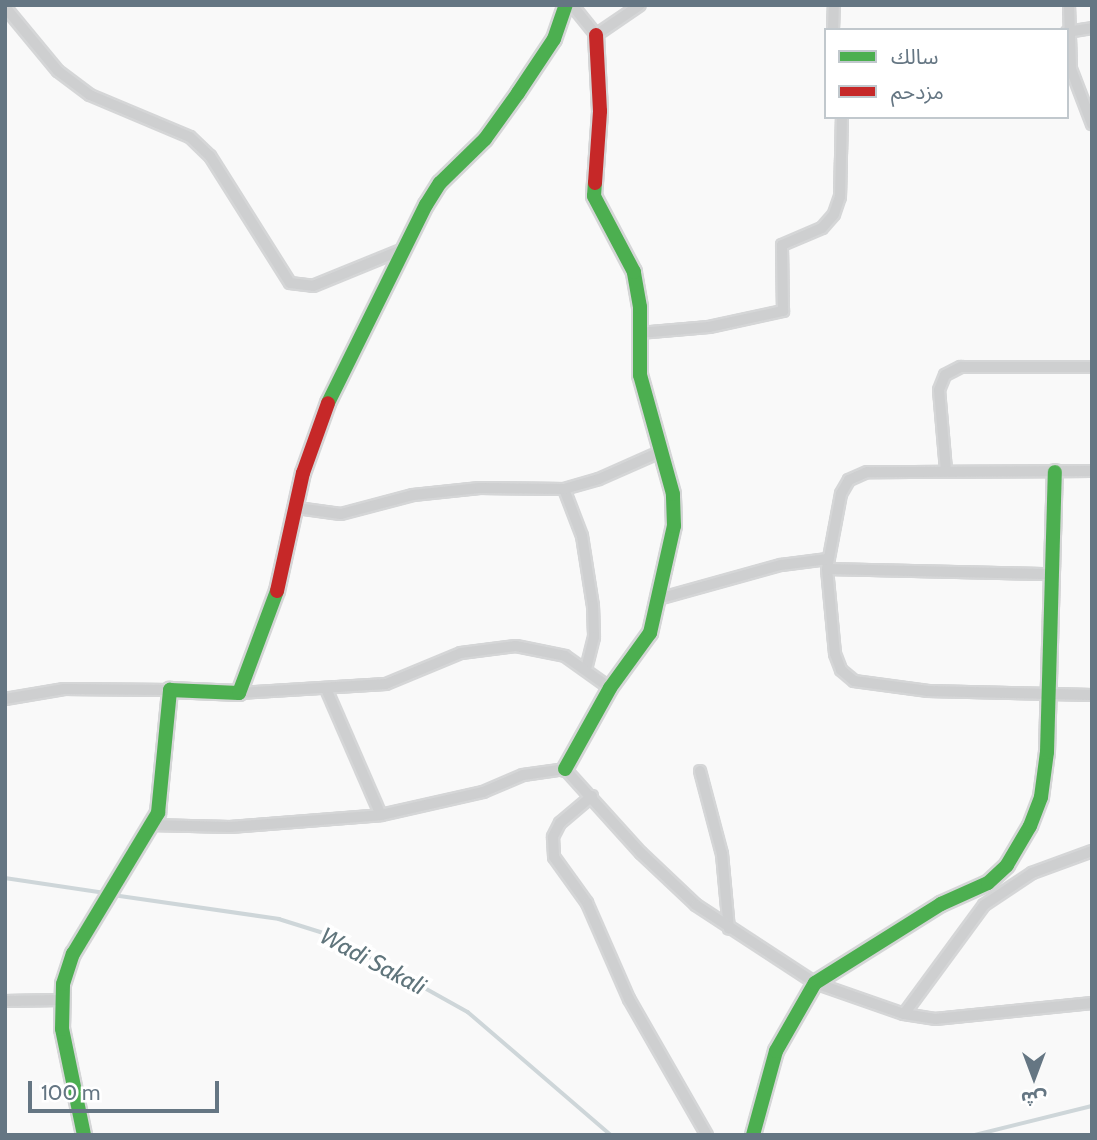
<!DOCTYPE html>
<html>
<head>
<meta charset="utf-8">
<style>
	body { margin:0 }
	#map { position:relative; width:1097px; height:1140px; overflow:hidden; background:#f9f9f9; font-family:Cabin,"Noto Sans Arabic",sans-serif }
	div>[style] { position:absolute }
	.stream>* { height:3.5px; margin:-1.75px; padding:0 1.75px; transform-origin:1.75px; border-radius:1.75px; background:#ced6d9 }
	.roads { filter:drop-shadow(2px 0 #d5d6d7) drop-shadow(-2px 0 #d5d6d7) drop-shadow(0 2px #d5d6d7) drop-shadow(0 -2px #d5d6d7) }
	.street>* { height:10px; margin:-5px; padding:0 5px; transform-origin:5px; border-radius:5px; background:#cecfd0 }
	.fast>* { height:14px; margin:-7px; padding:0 7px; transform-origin:7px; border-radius:7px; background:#4caf50 }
	.jam>* { height:14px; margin:-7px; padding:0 7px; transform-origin:7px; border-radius:7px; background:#c62828 }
	span { translate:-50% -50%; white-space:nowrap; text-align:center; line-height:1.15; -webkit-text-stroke:7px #fff; paint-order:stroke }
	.water-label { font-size:24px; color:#60757c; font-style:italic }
	.frame { position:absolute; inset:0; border:7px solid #657683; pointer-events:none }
	.legend { position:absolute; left:824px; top:28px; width:245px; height:91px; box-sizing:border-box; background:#fff; border:2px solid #c1c8cd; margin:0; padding:9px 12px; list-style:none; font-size:21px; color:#657683 }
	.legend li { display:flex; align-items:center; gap:14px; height:35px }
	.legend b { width:35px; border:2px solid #c1c8cd }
	.north { position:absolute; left:999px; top:1042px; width:70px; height:70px; -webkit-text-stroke:5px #fff; paint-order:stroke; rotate:180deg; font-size:19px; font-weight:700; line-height:28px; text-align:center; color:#657683 }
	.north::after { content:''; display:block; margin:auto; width:24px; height:32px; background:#657683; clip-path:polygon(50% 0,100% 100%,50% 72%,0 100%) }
	.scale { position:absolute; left:28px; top:1081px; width:191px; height:32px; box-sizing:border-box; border:4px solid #657683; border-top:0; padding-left:9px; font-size:21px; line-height:24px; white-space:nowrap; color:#657683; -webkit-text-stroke:5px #fff; paint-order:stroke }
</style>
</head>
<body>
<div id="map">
	<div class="stream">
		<div style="left:5px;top:878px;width:101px;rotate:8.5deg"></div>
		<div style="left:113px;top:895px;width:168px;rotate:8.2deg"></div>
		<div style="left:279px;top:919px;width:53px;rotate:17.4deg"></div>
		<div style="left:330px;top:935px;width:158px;rotate:29.2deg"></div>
		<div style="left:468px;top:1012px;width:189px;rotate:40.7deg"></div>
		<div style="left:975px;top:1135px;width:121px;rotate:-13.9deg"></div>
	</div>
	<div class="roads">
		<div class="street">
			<div style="left:572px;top:5px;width:38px;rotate:51deg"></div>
			<div style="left:596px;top:35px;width:53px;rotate:-34.3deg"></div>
			<div style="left:1069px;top:5px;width:64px;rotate:88.2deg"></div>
			<div style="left:1071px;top:69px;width:59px;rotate:69.1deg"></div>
			<div style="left:5px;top:7px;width:83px;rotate:50.4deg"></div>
			<div style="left:58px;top:71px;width:40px;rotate:37deg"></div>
			<div style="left:90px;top:95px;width:108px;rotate:22.8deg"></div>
			<div style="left:190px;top:137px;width:28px;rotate:44deg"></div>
			<div style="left:210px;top:156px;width:150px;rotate:57.8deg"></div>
			<div style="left:290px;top:283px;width:23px;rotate:7deg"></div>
			<div style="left:313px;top:286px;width:95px;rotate:-22.2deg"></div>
			<div style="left:833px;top:30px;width:25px;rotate:-88deg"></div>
			<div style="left:1067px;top:32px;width:25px;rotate:-9deg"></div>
			<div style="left:639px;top:333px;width:70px;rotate:-4.9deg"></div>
			<div style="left:709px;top:327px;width:76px;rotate:-12.2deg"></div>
			<div style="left:783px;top:311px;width:66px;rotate:-90.9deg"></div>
			<div style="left:782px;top:245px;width:43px;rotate:-23deg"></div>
			<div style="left:822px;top:228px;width:18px;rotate:-49deg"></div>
			<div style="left:834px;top:214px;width:18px;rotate:-71deg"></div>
			<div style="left:840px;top:197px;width:80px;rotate:-88.6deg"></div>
			<div style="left:946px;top:470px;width:80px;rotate:-95deg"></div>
			<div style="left:939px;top:390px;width:16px;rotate:-68deg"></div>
			<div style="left:945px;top:375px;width:18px;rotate:-27deg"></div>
			<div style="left:961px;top:367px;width:131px"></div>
			<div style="left:1092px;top:471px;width:225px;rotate:179.7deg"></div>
			<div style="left:867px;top:472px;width:20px;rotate:156deg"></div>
			<div style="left:849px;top:480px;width:16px;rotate:120deg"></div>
			<div style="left:841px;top:494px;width:76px;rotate:100.6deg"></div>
			<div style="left:827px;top:569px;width:85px;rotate:84.6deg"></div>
			<div style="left:835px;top:654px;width:17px;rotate:69deg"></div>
			<div style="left:841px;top:670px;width:17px;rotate:40deg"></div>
			<div style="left:854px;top:681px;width:75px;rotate:7.7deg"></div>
			<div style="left:928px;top:691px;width:164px;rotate:1.4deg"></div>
			<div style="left:564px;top:489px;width:50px;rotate:69deg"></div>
			<div style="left:582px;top:536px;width:71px;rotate:81.1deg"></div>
			<div style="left:593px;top:606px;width:31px;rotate:88deg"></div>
			<div style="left:594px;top:637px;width:33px;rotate:104deg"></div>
			<div style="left:297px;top:508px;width:44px;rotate:7.8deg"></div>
			<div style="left:341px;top:514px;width:74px;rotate:-14.8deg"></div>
			<div style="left:413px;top:495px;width:67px;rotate:-6deg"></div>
			<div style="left:480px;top:488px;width:84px;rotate:0.7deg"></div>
			<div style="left:564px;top:489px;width:36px;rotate:-16deg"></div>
			<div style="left:599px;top:479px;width:67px;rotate:-23.9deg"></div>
			<div style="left:827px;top:569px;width:226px;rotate:1.3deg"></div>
			<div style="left:658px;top:599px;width:128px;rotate:-15.5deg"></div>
			<div style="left:781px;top:565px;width:47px;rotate:-7.3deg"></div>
			<div style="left:327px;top:691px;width:135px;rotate:66.5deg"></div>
			<div style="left:239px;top:693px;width:147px;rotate:-3.5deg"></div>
			<div style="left:386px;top:684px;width:81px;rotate:-22.5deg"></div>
			<div style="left:461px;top:653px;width:55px;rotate:-7.3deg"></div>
			<div style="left:516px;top:646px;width:50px;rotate:11.5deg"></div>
			<div style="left:565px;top:656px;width:55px;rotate:35.4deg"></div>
			<div style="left:5px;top:699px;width:60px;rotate:-9.6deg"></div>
			<div style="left:64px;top:689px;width:106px;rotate:0.5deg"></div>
			<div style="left:700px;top:771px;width:86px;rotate:75.2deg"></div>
			<div style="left:722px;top:854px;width:75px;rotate:84.7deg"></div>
			<div style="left:592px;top:796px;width:42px;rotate:139.8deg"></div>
			<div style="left:560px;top:823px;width:16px;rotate:117deg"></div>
			<div style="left:553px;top:837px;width:20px;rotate:87deg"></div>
			<div style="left:554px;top:857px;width:57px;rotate:54.3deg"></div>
			<div style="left:587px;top:903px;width:105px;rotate:66.4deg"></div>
			<div style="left:629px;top:999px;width:157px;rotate:60.2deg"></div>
			<div style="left:151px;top:825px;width:79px;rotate:1.5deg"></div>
			<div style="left:230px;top:827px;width:151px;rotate:-4.5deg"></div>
			<div style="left:381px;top:815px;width:105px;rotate:-12.7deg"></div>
			<div style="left:483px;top:792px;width:43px;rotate:-23deg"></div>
			<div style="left:523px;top:775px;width:42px;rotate:-8.1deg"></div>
			<div style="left:565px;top:769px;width:113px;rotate:47.9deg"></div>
			<div style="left:641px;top:853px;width:76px;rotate:43.4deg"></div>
			<div style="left:696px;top:905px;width:142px;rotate:33.2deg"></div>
			<div style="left:815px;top:983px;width:94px;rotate:19.2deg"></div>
			<div style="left:904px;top:1014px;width:31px;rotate:9deg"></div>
			<div style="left:935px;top:1019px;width:158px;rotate:-5.8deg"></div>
			<div style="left:5px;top:1001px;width:55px;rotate:-1deg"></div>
			<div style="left:904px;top:1014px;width:135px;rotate:-53.7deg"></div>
			<div style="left:984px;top:905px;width:58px;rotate:-33.7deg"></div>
			<div style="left:1032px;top:873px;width:64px;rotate:-20.1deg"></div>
		</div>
		<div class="fast">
			<div style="left:328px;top:403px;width:221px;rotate:-63.7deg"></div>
			<div style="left:426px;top:205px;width:26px;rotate:-58deg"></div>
			<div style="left:440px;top:183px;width:63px;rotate:-44.4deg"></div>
			<div style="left:485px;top:139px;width:57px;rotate:-54.3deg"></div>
			<div style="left:518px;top:93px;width:65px;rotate:-56.3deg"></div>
			<div style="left:554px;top:39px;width:36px;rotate:-71deg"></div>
			<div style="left:565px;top:769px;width:93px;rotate:-60.9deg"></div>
			<div style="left:610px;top:688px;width:68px;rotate:-54deg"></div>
			<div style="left:650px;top:633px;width:110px;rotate:-77.4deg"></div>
			<div style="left:674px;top:526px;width:32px;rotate:-92deg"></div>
			<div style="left:673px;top:494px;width:123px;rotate:-105.5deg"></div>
			<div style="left:640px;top:375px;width:68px;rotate:-90deg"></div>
			<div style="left:640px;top:307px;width:36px;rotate:-100deg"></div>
			<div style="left:634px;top:272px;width:86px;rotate:-117.8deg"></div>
			<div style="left:594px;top:196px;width:13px;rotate:-86deg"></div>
			<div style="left:84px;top:1135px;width:108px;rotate:-101.7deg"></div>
			<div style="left:62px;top:1029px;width:45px;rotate:-88.7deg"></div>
			<div style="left:63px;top:984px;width:32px;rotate:-72deg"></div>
			<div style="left:73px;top:954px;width:165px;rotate:-58.9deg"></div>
			<div style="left:158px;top:813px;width:124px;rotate:-84.4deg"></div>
			<div style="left:170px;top:690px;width:69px;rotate:2.5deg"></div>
			<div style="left:239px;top:693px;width:109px;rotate:-69.6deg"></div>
			<div style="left:753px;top:1135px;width:87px;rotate:-74.7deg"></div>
			<div style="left:776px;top:1051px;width:78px;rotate:-60.2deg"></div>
			<div style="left:815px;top:983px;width:149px;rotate:-32.1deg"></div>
			<div style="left:941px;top:904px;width:51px;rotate:-24.1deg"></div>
			<div style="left:988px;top:883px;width:26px;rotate:-43deg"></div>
			<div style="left:1007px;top:865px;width:45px;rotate:-59.5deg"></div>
			<div style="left:1030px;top:826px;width:31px;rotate:-69deg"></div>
			<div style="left:1041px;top:797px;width:45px;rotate:-82.4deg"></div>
			<div style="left:1047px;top:752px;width:280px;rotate:-88.4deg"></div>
		</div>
		<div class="jam">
			<div style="left:595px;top:183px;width:72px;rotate:-86deg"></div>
			<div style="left:600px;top:111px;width:76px;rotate:-93deg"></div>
			<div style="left:277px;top:591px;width:121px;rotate:-77.6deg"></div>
			<div style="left:303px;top:473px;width:74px;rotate:-70.3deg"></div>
		</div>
	</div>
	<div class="water-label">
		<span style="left:373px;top:961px;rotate:28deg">Wadi Sakali</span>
	</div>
	<div class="frame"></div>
	<ul class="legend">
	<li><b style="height:9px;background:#4caf50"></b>سالك</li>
	<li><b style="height:9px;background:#c62828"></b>مزدحم</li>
	</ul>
	<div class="north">ش</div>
	<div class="scale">100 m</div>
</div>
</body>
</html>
